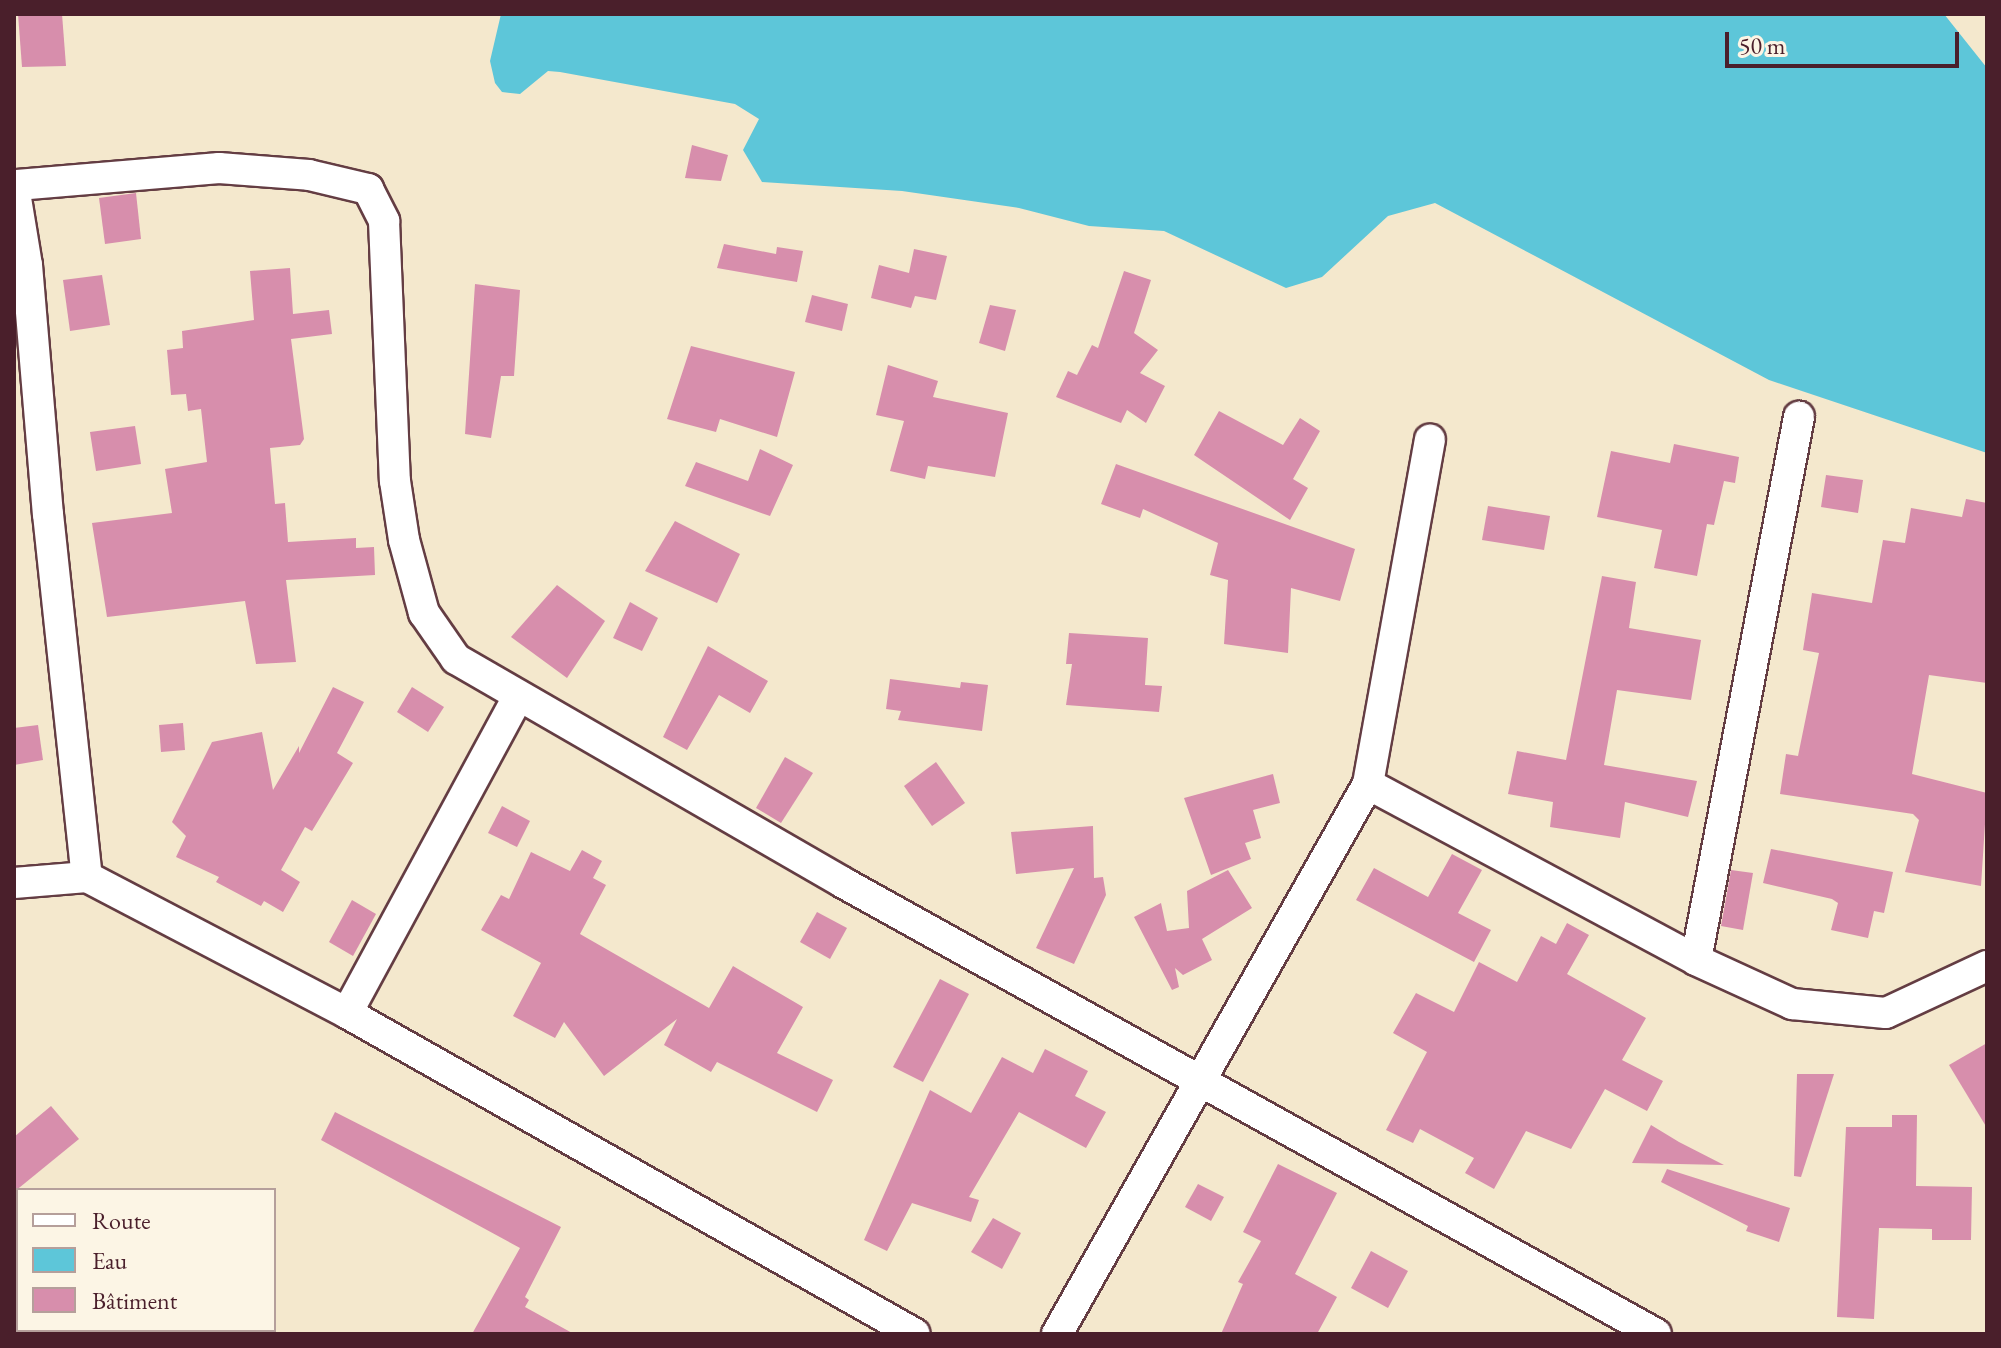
<!DOCTYPE html>
<html>
<head>
<meta charset="utf-8">
<style>
	body { margin:0 }
	#map { position:relative; width:2001px; height:1348px; overflow:hidden; background:#f4e8cd; font-family:"EB Garamond",serif }
	div>[style] { position:absolute }
	.water>* { inset:0; background:#5dc6d9 }
	.building>* { inset:0; background:#d78eac }
	.roads { filter:drop-shadow(2px 0 #643d43) drop-shadow(-2px 0 #643d43) drop-shadow(0 2px #643d43) drop-shadow(0 -2px #643d43) }
	.minor>* { height:30px; margin:-15px; padding:0 15px; transform-origin:15px; border-radius:15px; background:#fff }
	span { translate:-50% -50%; white-space:nowrap; text-align:center; line-height:1.15; -webkit-text-stroke:6px #fcf5e5; paint-order:stroke }
	.frame { position:absolute; inset:0; border:16px solid #4a1f2b; pointer-events:none }
	.legend { position:absolute; left:16px; top:1188px; width:260px; height:144px; box-sizing:border-box; background:#fcf5e5; border:2px solid #b59f9b; margin:0; padding:10px 14px; list-style:none; font-size:24px; color:#4a1f2b }
	.legend li { display:flex; align-items:center; gap:16px; height:40px }
	.legend b { width:40px; border:2px solid #b59f9b }
	.scale { position:absolute; left:1725px; top:32px; width:234px; height:36px; box-sizing:border-box; border:4px solid #4a1f2b; border-top:0; padding-left:10px; font-size:24px; line-height:28px; white-space:nowrap; color:#4a1f2b; -webkit-text-stroke:6px #fcf5e5; paint-order:stroke }
</style>
</head>
<body>
<div id="map">
	<div class="water">
		<div style="clip-path:polygon(501px 14px,1944px 14px,1987px 68px,1987px 453px,1769px 380px,1435px 203px,1388px 216px,1322px 277px,1286px 288px,1164px 231px,1089px 226px,1019px 208px,902px 191px,762px 182px,743px 150px,759px 119px,735px 104px,560px 72px,548px 71px,520px 94px,502px 92px,495px 83px,490px 61px)"></div>
	</div>
	<div class="building">
		<div style="clip-path:polygon(18px 14px,62px 14px,66px 66px,22px 67px)"></div>
		<div style="clip-path:polygon(692px 145px,728px 155px,721px 181px,685px 178px)"></div>
		<div style="clip-path:polygon(136px 193px,141px 239px,105px 244px,99px 198px)"></div>
		<div style="clip-path:polygon(724px 244px,776px 254px,777px 247px,803px 251px,797px 282px,717px 268px)"></div>
		<div style="clip-path:polygon(914px 249px,947px 256px,936px 300px,915px 296px,911px 308px,871px 298px,879px 265px,909px 273px)"></div>
		<div style="clip-path:polygon(290px 268px,293px 314px,329px 310px,332px 334px,291px 339px,304px 439px,300px 445px,270px 448px,275px 504px,285px 503px,288px 542px,356px 538px,356px 548px,374px 547px,375px 575px,286px 580px,296px 662px,256px 664px,245px 601px,107px 617px,92px 523px,172px 513px,165px 469px,207px 462px,201px 409px,188px 411px,186px 394px,171px 395px,167px 350px,183px 348px,182px 331px,254px 320px,250px 271px)"></div>
		<div style="clip-path:polygon(1124px 271px,1151px 280px,1134px 333px,1158px 350px,1140px 373px,1165px 386px,1146px 423px,1127px 410px,1121px 423px,1056px 397px,1068px 371px,1077px 375px,1092px 345px,1098px 348px)"></div>
		<div style="clip-path:polygon(102px 275px,110px 325px,70px 331px,63px 280px)"></div>
		<div style="clip-path:polygon(475px 284px,520px 290px,514px 376px,501px 376px,491px 438px,465px 434px)"></div>
		<div style="clip-path:polygon(812px 295px,848px 304px,842px 331px,805px 322px)"></div>
		<div style="clip-path:polygon(990px 305px,1016px 310px,1005px 351px,979px 343px)"></div>
		<div style="clip-path:polygon(691px 346px,795px 372px,777px 437px,720px 419px,716px 432px,667px 419px)"></div>
		<div style="clip-path:polygon(888px 365px,938px 381px,933px 397px,1008px 413px,995px 477px,928px 466px,925px 479px,890px 471px,904px 421px,876px 415px)"></div>
		<div style="clip-path:polygon(1219px 411px,1283px 445px,1300px 418px,1320px 431px,1293px 479px,1308px 488px,1290px 520px,1194px 455px)"></div>
		<div style="clip-path:polygon(135px 426px,141px 464px,96px 471px,90px 432px)"></div>
		<div style="clip-path:polygon(1674px 444px,1739px 457px,1735px 483px,1724px 481px,1714px 525px,1707px 524px,1697px 576px,1654px 568px,1662px 530px,1597px 517px,1611px 451px,1670px 463px)"></div>
		<div style="clip-path:polygon(760px 449px,793px 465px,770px 516px,685px 486px,696px 462px,748px 481px)"></div>
		<div style="clip-path:polygon(1116px 464px,1355px 549px,1340px 601px,1291px 588px,1288px 653px,1224px 644px,1228px 580px,1210px 575px,1218px 543px,1143px 509px,1140px 518px,1101px 504px)"></div>
		<div style="clip-path:polygon(1826px 475px,1863px 480px,1858px 513px,1821px 507px)"></div>
		<div style="clip-path:polygon(1966px 499px,1987px 503px,1987px 683px,1929px 675px,1912px 774px,1987px 793px,1981px 886px,1905px 872px,1919px 820px,1913px 814px,1780px 794px,1786px 754px,1798px 756px,1819px 653px,1803px 650px,1812px 593px,1872px 603px,1883px 540px,1905px 543px,1911px 508px,1962px 517px)"></div>
		<div style="clip-path:polygon(1488px 506px,1550px 516px,1544px 550px,1482px 540px)"></div>
		<div style="clip-path:polygon(675px 521px,740px 554px,717px 603px,645px 571px)"></div>
		<div style="clip-path:polygon(1602px 576px,1636px 582px,1629px 628px,1701px 640px,1691px 700px,1617px 690px,1604px 765px,1697px 781px,1688px 817px,1625px 802px,1620px 838px,1550px 827px,1553px 802px,1508px 794px,1517px 751px,1566px 760px)"></div>
		<div style="clip-path:polygon(557px 585px,605px 621px,567px 678px,511px 637px)"></div>
		<div style="clip-path:polygon(630px 602px,658px 618px,642px 651px,613px 638px)"></div>
		<div style="clip-path:polygon(1069px 633px,1148px 638px,1145px 685px,1162px 686px,1159px 712px,1066px 705px,1072px 664px,1066px 664px)"></div>
		<div style="clip-path:polygon(708px 646px,768px 681px,750px 713px,719px 695px,687px 750px,663px 737px)"></div>
		<div style="clip-path:polygon(890px 679px,960px 688px,961px 682px,988px 685px,982px 731px,898px 720px,901px 711px,886px 709px)"></div>
		<div style="clip-path:polygon(333px 687px,364px 702px,337px 753px,353px 763px,312px 831px,305px 827px,281px 870px,300px 882px,283px 912px,264px 901px,261px 906px,216px 882px,219px 877px,176px 857px,186px 836px,172px 822px,212px 742px,262px 732px,273px 790px,299px 746px,299px 753px)"></div>
		<div style="clip-path:polygon(412px 687px,444px 707px,428px 732px,397px 712px)"></div>
		<div style="clip-path:polygon(183px 723px,185px 750px,161px 752px,159px 725px)"></div>
		<div style="clip-path:polygon(38px 725px,43px 760px,14px 765px,14px 728px)"></div>
		<div style="clip-path:polygon(785px 757px,813px 773px,781px 823px,756px 808px)"></div>
		<div style="clip-path:polygon(936px 762px,965px 803px,932px 826px,904px 786px)"></div>
		<div style="clip-path:polygon(1273px 774px,1280px 803px,1253px 810px,1261px 838px,1245px 843px,1251px 859px,1211px 875px,1184px 798px)"></div>
		<div style="clip-path:polygon(502px 806px,530px 821px,517px 847px,488px 833px)"></div>
		<div style="clip-path:polygon(1093px 826px,1094px 878px,1103px 877px,1106px 895px,1074px 964px,1036px 948px,1074px 868px,1016px 874px,1011px 832px)"></div>
		<div style="clip-path:polygon(1771px 849px,1893px 872px,1884px 913px,1874px 911px,1868px 938px,1831px 930px,1838px 903px,1832px 899px,1763px 883px)"></div>
		<div style="clip-path:polygon(582px 850px,602px 861px,593px 878px,606px 885px,580px 934px,709px 1008px,733px 966px,803px 1007px,777px 1053px,833px 1080px,817px 1112px,717px 1062px,711px 1072px,664px 1045px,677px 1019px,604px 1076px,564px 1022px,555px 1038px,513px 1016px,541px 963px,481px 930px,501px 895px,509px 899px,531px 852px,570px 871px)"></div>
		<div style="clip-path:polygon(1452px 854px,1482px 870px,1458px 913px,1491px 930px,1474px 962px,1356px 900px,1374px 868px,1428px 897px)"></div>
		<div style="clip-path:polygon(1228px 870px,1252px 908px,1202px 939px,1212px 960px,1183px 975px,1175px 968px,1179px 987px,1172px 990px,1134px 917px,1161px 903px,1167px 931px,1189px 928px,1187px 891px)"></div>
		<div style="clip-path:polygon(1731px 870px,1753px 873px,1743px 930px,1721px 926px)"></div>
		<div style="clip-path:polygon(352px 900px,376px 914px,353px 956px,329px 942px)"></div>
		<div style="clip-path:polygon(817px 912px,847px 928px,830px 959px,800px 942px)"></div>
		<div style="clip-path:polygon(1567px 923px,1589px 935px,1567px 974px,1646px 1018px,1622px 1060px,1663px 1081px,1647px 1111px,1605px 1089px,1571px 1149px,1526px 1131px,1494px 1189px,1465px 1173px,1474px 1158px,1420px 1129px,1413px 1143px,1386px 1130px,1427px 1052px,1393px 1033px,1416px 993px,1454px 1012px,1479px 962px,1517px 982px,1541px 936px,1556px 944px)"></div>
		<div style="clip-path:polygon(940px 979px,969px 994px,923px 1082px,893px 1067px)"></div>
		<div style="clip-path:polygon(1987px 1043px,1987px 1128px,1949px 1065px)"></div>
		<div style="clip-path:polygon(1045px 1049px,1088px 1071px,1075px 1096px,1106px 1112px,1086px 1148px,1019px 1112px,969px 1197px,979px 1200px,971px 1222px,912px 1203px,887px 1251px,864px 1240px,930px 1090px,971px 1113px,1002px 1057px,1033px 1073px)"></div>
		<div style="clip-path:polygon(1797px 1074px,1834px 1074px,1801px 1177px,1794px 1176px)"></div>
		<div style="clip-path:polygon(51px 1106px,79px 1139px,14px 1192px,14px 1137px)"></div>
		<div style="clip-path:polygon(335px 1112px,561px 1227px,525px 1297px,529px 1300px,525px 1307px,574px 1334px,472px 1334px,520px 1248px,321px 1140px)"></div>
		<div style="clip-path:polygon(1892px 1115px,1917px 1115px,1916px 1186px,1972px 1187px,1971px 1240px,1932px 1240px,1932px 1229px,1879px 1228px,1874px 1319px,1837px 1317px,1846px 1127px,1892px 1127px)"></div>
		<div style="clip-path:polygon(1651px 1125px,1679px 1142px,1724px 1165px,1632px 1163px)"></div>
		<div style="clip-path:polygon(1278px 1164px,1337px 1193px,1295px 1274px,1337px 1297px,1317px 1334px,1221px 1334px,1243px 1284px,1238px 1282px,1261px 1241px,1243px 1232px)"></div>
		<div style="clip-path:polygon(1667px 1169px,1790px 1208px,1779px 1242px,1746px 1231px,1748px 1226px,1661px 1182px)"></div>
		<div style="clip-path:polygon(1198px 1184px,1224px 1197px,1211px 1221px,1185px 1207px)"></div>
		<div style="clip-path:polygon(993px 1218px,1021px 1233px,1002px 1269px,971px 1252px)"></div>
		<div style="clip-path:polygon(1371px 1251px,1408px 1271px,1388px 1308px,1351px 1288px)"></div>
	</div>
	<div class="roads">
		<div class="minor">
			<div style="left:17px;top:185px;width:203px;rotate:-4.8deg"></div>
			<div style="left:219px;top:168px;width:90px;rotate:4.4deg"></div>
			<div style="left:309px;top:175px;width:61px;rotate:13.3deg"></div>
			<div style="left:368px;top:189px;width:36px;rotate:63deg"></div>
			<div style="left:384px;top:221px;width:260px;rotate:87.6deg"></div>
			<div style="left:395px;top:481px;width:60px;rotate:81.3deg"></div>
			<div style="left:404px;top:540px;width:76px;rotate:74.7deg"></div>
			<div style="left:424px;top:613px;width:56px;rotate:55.2deg"></div>
			<div style="left:456px;top:659px;width:446px;rotate:30deg"></div>
			<div style="left:842px;top:882px;width:931px;rotate:29.04deg"></div>
			<div style="left:14px;top:186px;width:80px;rotate:80.7deg"></div>
			<div style="left:27px;top:265px;width:250px;rotate:85.2deg"></div>
			<div style="left:48px;top:514px;width:365px;rotate:83.9deg"></div>
			<div style="left:1368px;top:784px;width:372px;rotate:28.2deg"></div>
			<div style="left:1696px;top:960px;width:106px;rotate:24.6deg"></div>
			<div style="left:1792px;top:1004px;width:94px;rotate:5.5deg"></div>
			<div style="left:1886px;top:1013px;width:111px;rotate:-25deg"></div>
			<div style="left:14px;top:883px;width:73px;rotate:-4.7deg"></div>
			<div style="left:87px;top:877px;width:293px;rotate:27.6deg"></div>
			<div style="left:347px;top:1013px;width:652px;rotate:29.47deg"></div>
			<div style="left:1696px;top:960px;width:553px;rotate:-79.26deg"></div>
			<div style="left:347px;top:1013px;width:359px;rotate:-61.6deg"></div>
			<div style="left:1057px;top:1334px;width:632px;rotate:-60.51deg"></div>
			<div style="left:1368px;top:784px;width:350px;rotate:-79.8deg"></div>
		</div>
	</div>
	<div class="frame"></div>
	<ul class="legend">
	<li><b style="height:10px;background:#fff"></b>Route</li>
	<li><b style="height:22px;background:#5dc6d9"></b>Eau</li>
	<li><b style="height:22px;background:#d78eac"></b>Bâtiment</li>
	</ul>
	<div class="scale">50 m</div>
</div>
</body>
</html>
